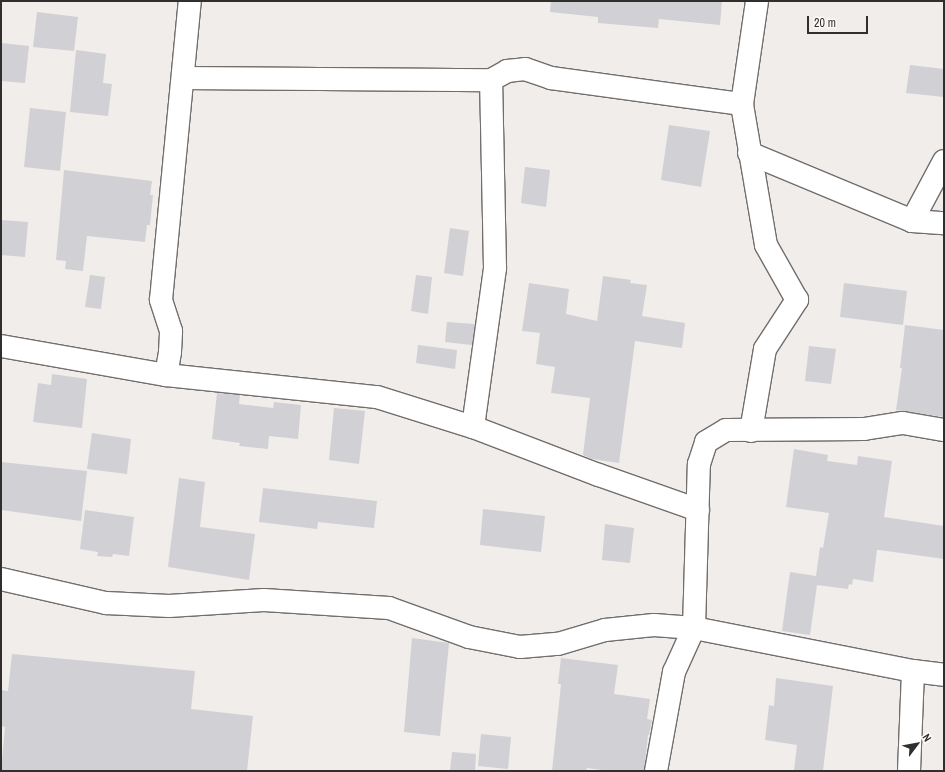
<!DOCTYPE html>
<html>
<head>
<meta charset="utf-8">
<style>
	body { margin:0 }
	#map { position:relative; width:945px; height:772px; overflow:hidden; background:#f1edeb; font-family:"Archivo Narrow",sans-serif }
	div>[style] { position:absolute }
	.building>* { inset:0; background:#d1d0d4 }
	.roads { filter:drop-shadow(1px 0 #726e6c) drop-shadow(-1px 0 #726e6c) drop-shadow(0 1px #726e6c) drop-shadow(0 -1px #726e6c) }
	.minor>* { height:22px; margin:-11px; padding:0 11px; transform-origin:11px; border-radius:11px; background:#fff }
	span { translate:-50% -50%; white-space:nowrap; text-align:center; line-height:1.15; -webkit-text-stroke:3.5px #fffaf8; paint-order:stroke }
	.frame { position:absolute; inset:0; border:2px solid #302f2e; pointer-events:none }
	.north { position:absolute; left:897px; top:724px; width:40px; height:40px; -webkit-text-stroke:3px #fffaf8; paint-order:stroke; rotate:58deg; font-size:11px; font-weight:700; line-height:16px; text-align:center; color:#302f2e }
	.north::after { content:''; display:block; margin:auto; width:14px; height:18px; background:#302f2e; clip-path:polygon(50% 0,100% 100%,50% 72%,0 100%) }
	.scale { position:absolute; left:807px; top:16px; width:61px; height:18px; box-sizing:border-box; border:2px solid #302f2e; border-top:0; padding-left:5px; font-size:12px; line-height:14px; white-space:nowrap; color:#302f2e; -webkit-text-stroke:3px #fffaf8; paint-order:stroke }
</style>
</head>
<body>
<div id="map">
	<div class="building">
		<div style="clip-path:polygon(551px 1px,722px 1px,720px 25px,659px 19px,658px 28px,598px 23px,598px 17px,550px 12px)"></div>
		<div style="clip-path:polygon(37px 12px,78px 17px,74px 51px,33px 47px)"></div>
		<div style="clip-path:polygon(1px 43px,29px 46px,25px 83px,1px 81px)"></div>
		<div style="clip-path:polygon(76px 50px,106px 54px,103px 83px,112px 84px,108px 116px,70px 112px)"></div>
		<div style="clip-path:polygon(910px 65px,944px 69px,944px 97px,906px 93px)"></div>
		<div style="clip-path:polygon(30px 108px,66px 112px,60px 171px,24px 167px)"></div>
		<div style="clip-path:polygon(669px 125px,710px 131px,701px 187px,661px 180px)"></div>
		<div style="clip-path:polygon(525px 167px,550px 170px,546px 207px,521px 203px)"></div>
		<div style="clip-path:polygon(64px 170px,152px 181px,150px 195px,153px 195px,150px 225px,147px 225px,145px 242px,87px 236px,83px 271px,65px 269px,66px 261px,56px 260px)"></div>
		<div style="clip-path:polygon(1px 220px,28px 222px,25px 257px,1px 255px)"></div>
		<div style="clip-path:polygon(450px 228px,469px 231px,463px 276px,444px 273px)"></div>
		<div style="clip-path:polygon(90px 275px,105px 277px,101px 309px,85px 307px)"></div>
		<div style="clip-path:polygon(416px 275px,432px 277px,428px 314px,411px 311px)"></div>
		<div style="clip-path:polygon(603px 276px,631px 280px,630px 283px,647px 285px,642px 316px,685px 323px,682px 348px,635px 341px,619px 463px,592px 459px,583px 455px,590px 398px,551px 393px,555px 367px,536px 364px,540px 333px,522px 331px,529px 283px,569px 289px,566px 314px,597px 321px)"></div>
		<div style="clip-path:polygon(844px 283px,907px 291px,903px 325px,840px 317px)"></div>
		<div style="clip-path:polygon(447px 322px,475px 324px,472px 345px,445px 342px)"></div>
		<div style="clip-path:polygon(905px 325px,944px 330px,944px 417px,896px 410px,902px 368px,900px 368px)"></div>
		<div style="clip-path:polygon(418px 345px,457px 350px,455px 369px,416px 363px)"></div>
		<div style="clip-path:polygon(809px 346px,836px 349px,831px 384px,805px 381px)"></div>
		<div style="clip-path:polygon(52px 374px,87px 379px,82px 428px,33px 422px,38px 383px,51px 385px)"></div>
		<div style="clip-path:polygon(217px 393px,240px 395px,239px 404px,273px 408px,274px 402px,301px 405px,298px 439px,269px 436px,268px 449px,239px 446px,240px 443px,212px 439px)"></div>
		<div style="clip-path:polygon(334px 408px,365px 411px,359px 464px,329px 460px)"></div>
		<div style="clip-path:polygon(92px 433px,131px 439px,127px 474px,87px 469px)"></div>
		<div style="clip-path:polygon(794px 449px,828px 455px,827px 461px,857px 465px,858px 456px,892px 461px,884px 517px,944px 526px,944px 559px,879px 550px,877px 550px,873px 582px,853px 579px,852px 585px,849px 584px,848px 589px,817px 585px,810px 635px,782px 631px,790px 572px,816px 576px,820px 547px,823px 548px,829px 513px,786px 507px)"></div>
		<div style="clip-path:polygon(1px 462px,87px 471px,81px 521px,1px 510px)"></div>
		<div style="clip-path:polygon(179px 478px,205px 482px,200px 527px,255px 534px,249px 580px,168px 567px)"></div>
		<div style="clip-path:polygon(263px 488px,377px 501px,374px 528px,318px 522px,317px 529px,259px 522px)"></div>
		<div style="clip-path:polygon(483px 509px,545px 516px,541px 552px,480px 545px)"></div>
		<div style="clip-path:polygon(85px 510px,134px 517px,129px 556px,113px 554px,112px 557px,97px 556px,98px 552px,80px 549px)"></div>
		<div style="clip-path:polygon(605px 524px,634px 528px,630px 563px,602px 560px)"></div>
		<div style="clip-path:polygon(412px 638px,449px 643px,440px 736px,404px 732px)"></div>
		<div style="clip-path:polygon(12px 654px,195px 671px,191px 709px,253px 716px,247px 771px,1px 771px,5px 727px,1px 726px,1px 690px,8px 691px)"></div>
		<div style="clip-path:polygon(561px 658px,618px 665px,614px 694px,650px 699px,647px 719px,652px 720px,649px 735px,648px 735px,644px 771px,610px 771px,587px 768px,586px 771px,552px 771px,561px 684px,558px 684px)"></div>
		<div style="clip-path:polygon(776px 678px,833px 686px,823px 771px,794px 771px,797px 745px,765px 740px,769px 705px,774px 706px)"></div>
		<div style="clip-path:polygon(481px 734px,511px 737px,508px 769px,478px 766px)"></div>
		<div style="clip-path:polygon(452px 752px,476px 754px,475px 771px,450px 771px)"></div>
	</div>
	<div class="roads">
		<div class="minor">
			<div style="left:183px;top:78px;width:308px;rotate:0.4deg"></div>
			<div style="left:491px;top:80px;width:18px;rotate:-29deg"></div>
			<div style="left:507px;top:71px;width:18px;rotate:-6deg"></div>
			<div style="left:525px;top:69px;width:28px;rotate:19deg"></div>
			<div style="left:551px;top:78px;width:193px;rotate:7.8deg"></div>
			<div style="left:749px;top:153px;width:177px;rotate:22.6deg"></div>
			<div style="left:912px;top:221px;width:32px;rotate:4deg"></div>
			<div style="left:912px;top:221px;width:68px;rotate:-61.9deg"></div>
			<div style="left:1px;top:346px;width:168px;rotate:10deg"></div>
			<div style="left:166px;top:375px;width:212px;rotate:6deg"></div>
			<div style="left:377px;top:397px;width:101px;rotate:17.4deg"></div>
			<div style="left:473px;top:427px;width:135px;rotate:20.9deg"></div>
			<div style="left:599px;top:475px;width:105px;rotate:19.5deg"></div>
			<div style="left:166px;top:375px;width:23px;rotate:-80deg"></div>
			<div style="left:170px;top:352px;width:21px;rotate:-87deg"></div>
			<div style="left:171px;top:331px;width:33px;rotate:-108deg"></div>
			<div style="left:161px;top:300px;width:300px;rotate:-84.5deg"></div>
			<div style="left:473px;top:427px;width:161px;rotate:-82.1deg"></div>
			<div style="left:495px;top:268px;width:188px;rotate:-91.2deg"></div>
			<div style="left:751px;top:431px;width:83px;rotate:-80.3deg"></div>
			<div style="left:765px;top:349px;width:59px;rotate:-56.9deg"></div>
			<div style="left:797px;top:300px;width:63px;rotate:-119.4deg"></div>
			<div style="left:766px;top:245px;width:143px;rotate:-99.7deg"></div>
			<div style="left:742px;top:104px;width:104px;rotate:-81.7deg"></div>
			<div style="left:1px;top:579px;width:108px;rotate:12.9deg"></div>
			<div style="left:106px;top:603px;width:63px;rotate:2.7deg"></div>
			<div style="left:169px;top:606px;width:95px;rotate:-3.6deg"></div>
			<div style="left:264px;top:600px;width:125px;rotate:3.7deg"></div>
			<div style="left:389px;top:608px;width:85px;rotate:19.9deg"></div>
			<div style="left:469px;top:637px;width:52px;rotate:11.1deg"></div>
			<div style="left:520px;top:647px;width:38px;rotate:-5deg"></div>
			<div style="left:558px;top:644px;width:49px;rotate:-16.6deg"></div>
			<div style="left:605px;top:630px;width:49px;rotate:-5.8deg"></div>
			<div style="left:654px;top:625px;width:40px;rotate:4.3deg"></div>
			<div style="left:694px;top:628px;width:223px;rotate:11.1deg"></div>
			<div style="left:913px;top:671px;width:31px;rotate:7deg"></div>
			<div style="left:656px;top:771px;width:101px;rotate:-79.7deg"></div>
			<div style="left:674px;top:672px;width:48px;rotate:-65.6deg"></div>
			<div style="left:694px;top:628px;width:164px;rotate:-88.3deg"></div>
			<div style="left:699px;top:464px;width:23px;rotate:-72deg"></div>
			<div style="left:706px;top:442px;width:23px;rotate:-31deg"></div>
			<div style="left:726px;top:430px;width:138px;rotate:-0.4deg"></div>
			<div style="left:864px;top:429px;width:39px;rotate:-9deg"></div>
			<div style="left:903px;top:423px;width:42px;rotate:9.7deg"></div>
			<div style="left:909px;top:771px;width:100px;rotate:-87.7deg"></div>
		</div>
	</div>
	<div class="frame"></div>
	<div class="north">N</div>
	<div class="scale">20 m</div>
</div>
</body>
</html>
